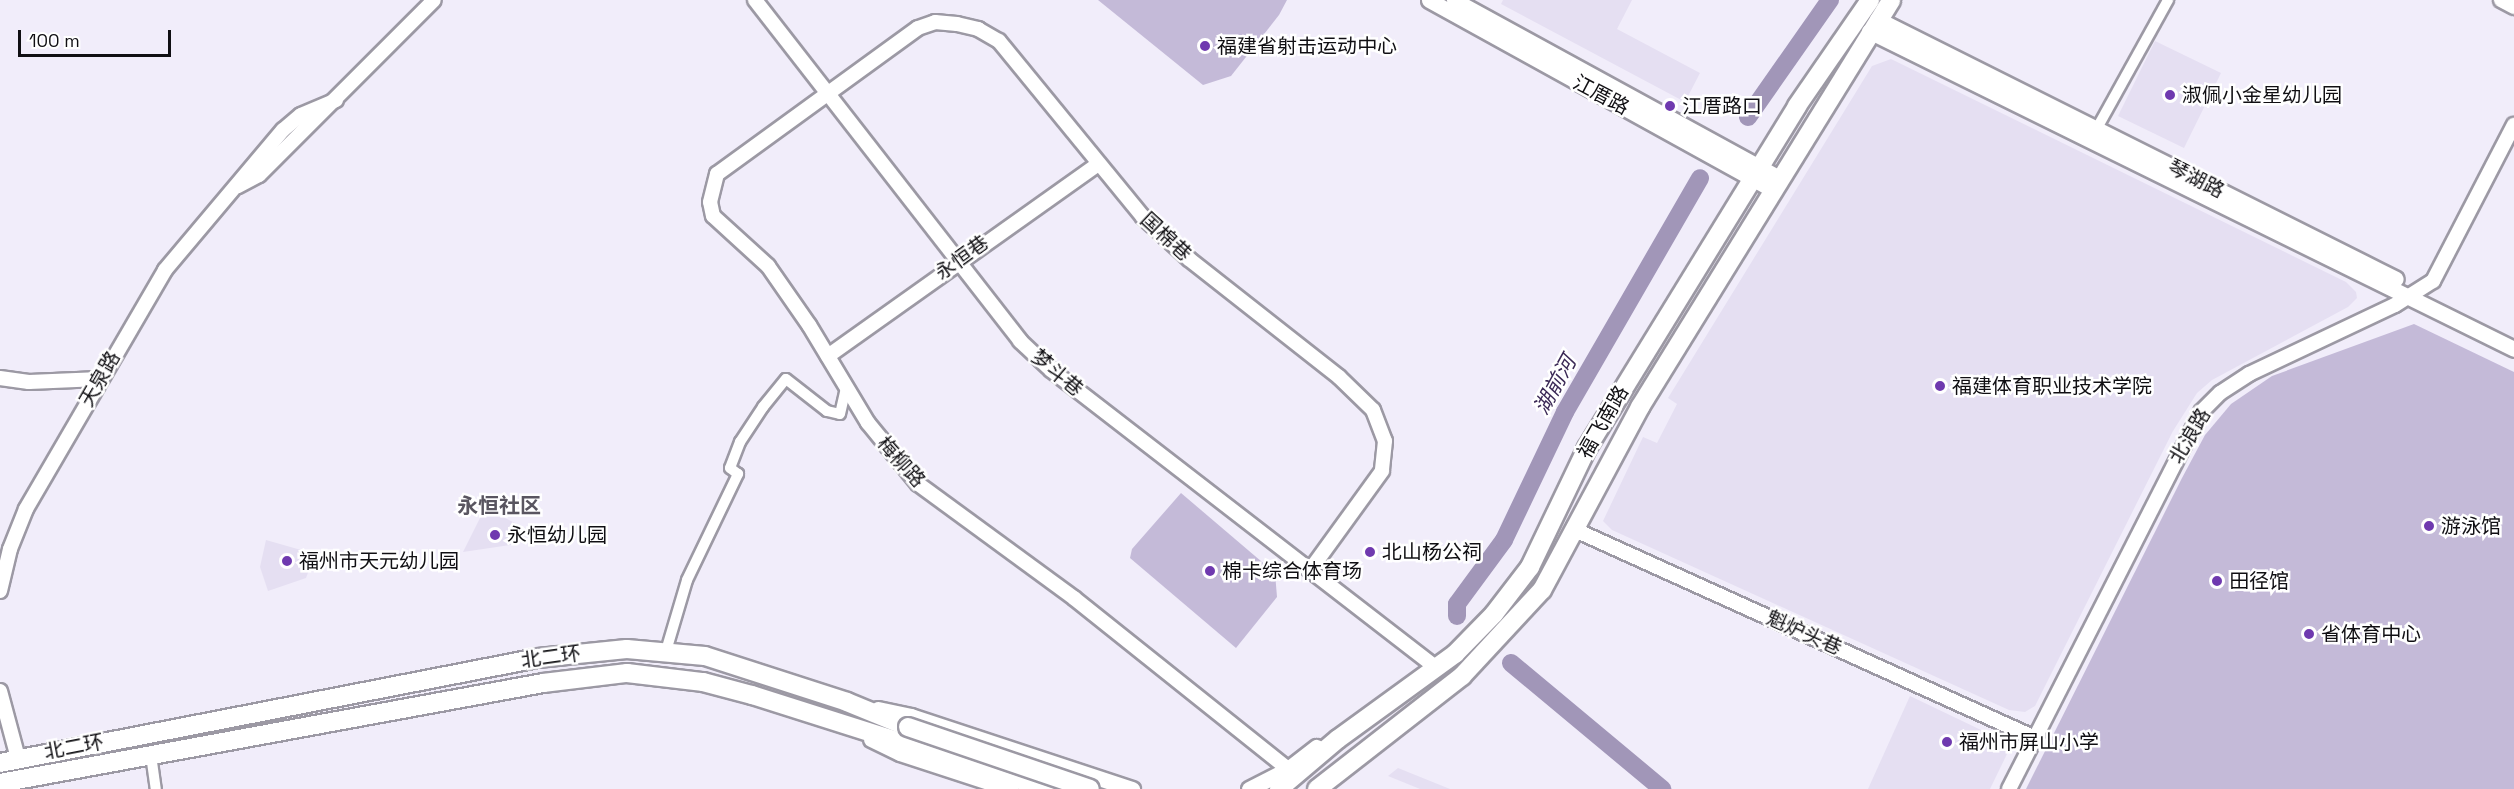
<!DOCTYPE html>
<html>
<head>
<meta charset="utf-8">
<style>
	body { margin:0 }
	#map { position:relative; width:2514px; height:789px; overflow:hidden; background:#f1edfa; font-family:"Space Grotesk","Noto Sans SC",sans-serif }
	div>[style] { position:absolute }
	.built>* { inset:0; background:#e5dff2 }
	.green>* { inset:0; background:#c4bad8 }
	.river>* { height:18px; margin:-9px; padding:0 9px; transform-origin:9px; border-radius:9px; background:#a196b8 }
	.roads { filter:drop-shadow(2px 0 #9c99a4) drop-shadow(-2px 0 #9c99a4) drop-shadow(0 2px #9c99a4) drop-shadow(0 -2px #9c99a4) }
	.minor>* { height:10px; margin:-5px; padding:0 5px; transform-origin:5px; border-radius:5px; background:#fff }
	.tertiary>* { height:14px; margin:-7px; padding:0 7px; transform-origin:7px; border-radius:7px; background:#fff }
	.secondary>* { height:15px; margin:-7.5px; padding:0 7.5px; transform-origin:7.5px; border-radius:7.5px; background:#fff }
	.primary>* { height:18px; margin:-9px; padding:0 9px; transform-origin:9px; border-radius:9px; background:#fff }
	.trunk>* { height:18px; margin:-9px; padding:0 9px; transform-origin:9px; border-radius:9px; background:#fff }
	.bridges { filter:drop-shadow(2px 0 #9c99a4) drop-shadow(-2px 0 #9c99a4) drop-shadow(0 2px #9c99a4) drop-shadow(0 -2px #9c99a4) }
	.trunk-bridge>* { height:18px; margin:-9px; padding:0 9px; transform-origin:9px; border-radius:9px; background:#fff }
	.dots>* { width:16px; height:16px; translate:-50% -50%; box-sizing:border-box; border:3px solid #fff; border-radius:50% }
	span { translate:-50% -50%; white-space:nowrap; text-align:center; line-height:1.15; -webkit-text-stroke:5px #fff; paint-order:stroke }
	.poi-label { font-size:20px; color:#100f13 }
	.left { translate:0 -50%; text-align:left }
	.street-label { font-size:20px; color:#100f13 }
	.water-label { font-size:21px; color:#3b2956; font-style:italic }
	.neighbourhood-label { font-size:21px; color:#595560; font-weight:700 }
	.scale { position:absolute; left:18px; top:30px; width:153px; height:27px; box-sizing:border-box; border:3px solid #100f13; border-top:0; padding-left:8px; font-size:18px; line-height:21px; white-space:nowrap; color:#100f13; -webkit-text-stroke:4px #fff; paint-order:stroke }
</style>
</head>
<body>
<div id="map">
	<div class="built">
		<div style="clip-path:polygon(1503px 0,1632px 0,1617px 29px,1700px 73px,1685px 102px,1501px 4px)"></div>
		<div style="clip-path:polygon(2155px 41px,2221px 73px,2184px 148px,2118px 116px)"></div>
		<div style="clip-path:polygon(1891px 59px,2346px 282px,2356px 292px,2357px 298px,2348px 307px,2212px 380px,2197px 393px,2173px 431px,2035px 706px,2025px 712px,2009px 710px,1612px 530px,1603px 521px,1643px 437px,1657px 443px,1677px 404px,1668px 398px,1872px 66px)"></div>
		<div style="clip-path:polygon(485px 508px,523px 527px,516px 544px,463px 552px)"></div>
		<div style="clip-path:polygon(266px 540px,315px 554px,306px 578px,268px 591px,260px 567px)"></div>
		<div style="clip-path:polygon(1910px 696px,2004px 741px,2007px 754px,1990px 789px,1868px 789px)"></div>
		<div style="clip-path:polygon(1398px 768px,1450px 789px,1420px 789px,1388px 776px)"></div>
	</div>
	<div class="green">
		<div style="clip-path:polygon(1098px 0,1287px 0,1279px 15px,1231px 76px,1203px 85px)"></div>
		<div style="clip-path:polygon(2414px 324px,2514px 372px,2514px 789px,2026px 789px,2182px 478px,2205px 435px,2231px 404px,2272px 376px)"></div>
		<div style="clip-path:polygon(1181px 493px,1275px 573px,1277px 597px,1236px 648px,1130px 558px,1132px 549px)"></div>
	</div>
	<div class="river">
		<div style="left:1748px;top:117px;width:143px;rotate:-55deg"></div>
		<div style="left:1457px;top:616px;width:12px;rotate:-90deg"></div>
		<div style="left:1457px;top:604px;width:79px;rotate:-53.7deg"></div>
		<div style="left:1504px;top:540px;width:142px;rotate:-64.5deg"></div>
		<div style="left:1565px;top:412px;width:270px;rotate:-60deg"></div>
		<div style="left:1511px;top:663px;width:197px;rotate:39.8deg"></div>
	</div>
	<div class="roads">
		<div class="minor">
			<div style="left:2096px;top:130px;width:149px;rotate:-61deg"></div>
			<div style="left:666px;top:651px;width:74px;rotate:-73.5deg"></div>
			<div style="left:687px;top:580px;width:118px;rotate:-64.3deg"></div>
			<div style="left:738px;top:474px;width:10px;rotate:-143deg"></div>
			<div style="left:730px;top:468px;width:28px;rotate:-69deg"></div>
			<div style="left:740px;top:442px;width:42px;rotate:-56.7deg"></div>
			<div style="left:763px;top:407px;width:36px;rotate:-51deg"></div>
			<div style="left:786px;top:379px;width:52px;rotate:38deg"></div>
			<div style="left:827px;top:411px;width:13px;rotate:13deg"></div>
			<div style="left:840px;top:414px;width:27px;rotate:-77deg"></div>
			<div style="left:151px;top:755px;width:34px;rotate:82deg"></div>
		</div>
		<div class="tertiary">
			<div style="left:755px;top:0;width:432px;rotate:52.1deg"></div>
			<div style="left:1020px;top:341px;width:42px;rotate:43.1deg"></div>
			<div style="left:1051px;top:370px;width:487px;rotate:37.7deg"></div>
			<div style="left:2501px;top:0;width:15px;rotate:28deg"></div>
			<div style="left:238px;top:186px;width:24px;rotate:-28deg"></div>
			<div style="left:259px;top:175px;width:247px;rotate:-45deg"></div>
			<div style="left:828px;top:356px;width:331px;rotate:-35.4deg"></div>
			<div style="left:0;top:378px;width:29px;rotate:8deg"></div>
			<div style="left:29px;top:382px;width:71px;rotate:-2.4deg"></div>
			<div style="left:1573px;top:529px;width:507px;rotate:24.34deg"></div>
			<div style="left:0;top:591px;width:43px;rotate:-76.6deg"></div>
			<div style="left:10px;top:549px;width:43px;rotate:-68.2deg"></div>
			<div style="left:26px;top:509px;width:276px;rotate:-59.8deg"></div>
			<div style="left:165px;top:270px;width:183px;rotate:-49.9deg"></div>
			<div style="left:283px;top:130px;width:23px;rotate:-40deg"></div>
			<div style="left:301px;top:115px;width:38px;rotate:-23deg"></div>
			<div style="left:0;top:691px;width:69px;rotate:75deg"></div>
			<div style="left:1288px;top:769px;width:274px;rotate:-141.4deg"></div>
			<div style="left:1074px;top:598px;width:193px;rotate:-143.8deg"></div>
			<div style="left:918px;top:484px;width:79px;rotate:-129.3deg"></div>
			<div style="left:868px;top:423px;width:114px;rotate:-121deg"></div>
			<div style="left:809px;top:325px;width:72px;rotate:-124.8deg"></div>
			<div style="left:768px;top:266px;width:74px;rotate:-137.7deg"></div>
			<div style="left:713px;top:216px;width:14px;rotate:-102deg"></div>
			<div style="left:710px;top:202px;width:29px;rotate:-76deg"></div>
			<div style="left:717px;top:174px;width:248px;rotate:-36deg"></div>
			<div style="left:918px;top:28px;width:18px;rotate:-19deg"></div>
			<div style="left:935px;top:22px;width:22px;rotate:5deg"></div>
			<div style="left:957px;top:24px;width:22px;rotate:13deg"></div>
			<div style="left:978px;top:29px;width:24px;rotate:30deg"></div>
			<div style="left:999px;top:41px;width:227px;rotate:50.7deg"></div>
			<div style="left:1143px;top:217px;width:62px;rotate:42.4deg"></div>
			<div style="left:1189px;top:259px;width:191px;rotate:38.2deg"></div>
			<div style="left:1339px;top:377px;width:47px;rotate:44.1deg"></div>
			<div style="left:1373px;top:410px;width:33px;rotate:69deg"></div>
			<div style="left:1385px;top:441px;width:30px;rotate:96deg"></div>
			<div style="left:1382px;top:471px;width:121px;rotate:125.9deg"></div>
			<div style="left:2009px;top:789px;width:423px;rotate:-63deg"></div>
			<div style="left:2201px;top:412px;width:27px;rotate:-45deg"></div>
			<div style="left:2220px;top:393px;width:35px;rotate:-33deg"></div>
			<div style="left:2249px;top:374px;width:161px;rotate:-25.3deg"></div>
			<div style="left:2395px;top:305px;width:45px;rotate:-32.3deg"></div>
			<div style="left:2433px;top:281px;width:176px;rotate:-62.6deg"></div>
		</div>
		<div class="secondary">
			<div style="left:1429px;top:0;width:393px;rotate:28.9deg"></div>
			<div style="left:1454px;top:0;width:371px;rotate:28.7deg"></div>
			<div style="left:1877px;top:19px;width:580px;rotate:26.61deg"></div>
			<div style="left:1869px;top:31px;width:719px;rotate:26.24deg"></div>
			<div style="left:878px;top:709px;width:34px;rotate:12deg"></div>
			<div style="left:911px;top:716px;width:233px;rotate:18.3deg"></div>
			<div style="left:871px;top:739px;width:32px;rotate:26deg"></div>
			<div style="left:900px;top:753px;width:116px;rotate:18.1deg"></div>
			<div style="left:1249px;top:789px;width:44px;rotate:-27.1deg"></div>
			<div style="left:1288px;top:769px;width:36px;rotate:-38deg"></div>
		</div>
		<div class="primary">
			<div style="left:1279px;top:789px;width:77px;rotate:-40.3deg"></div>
			<div style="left:1338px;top:739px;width:145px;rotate:-36deg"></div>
			<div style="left:1455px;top:654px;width:56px;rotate:-45.7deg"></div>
			<div style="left:1494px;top:614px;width:59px;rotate:-52.5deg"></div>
			<div style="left:1530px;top:567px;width:132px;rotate:-64.4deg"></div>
			<div style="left:1587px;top:448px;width:401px;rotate:-58.4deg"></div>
			<div style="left:1797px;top:106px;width:129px;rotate:-55.4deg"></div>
			<div style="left:1317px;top:789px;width:184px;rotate:-37.9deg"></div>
			<div style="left:1462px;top:676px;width:117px;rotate:-47.1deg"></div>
			<div style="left:1542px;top:590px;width:208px;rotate:-61.8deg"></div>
			<div style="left:1640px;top:407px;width:478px;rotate:-58.3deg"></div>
		</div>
		<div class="trunk">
			<div style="left:0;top:763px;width:548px;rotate:-11.04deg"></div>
			<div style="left:538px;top:658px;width:89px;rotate:-5.8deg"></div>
			<div style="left:627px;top:649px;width:78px;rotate:5.1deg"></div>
			<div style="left:705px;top:656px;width:149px;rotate:17.9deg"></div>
			<div style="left:847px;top:702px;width:66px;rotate:22.3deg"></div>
			<div style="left:0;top:783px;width:552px;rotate:-10.43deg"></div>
			<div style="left:543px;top:683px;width:85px;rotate:-6.8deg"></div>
			<div style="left:627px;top:673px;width:77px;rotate:6.8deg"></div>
			<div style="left:703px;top:682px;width:51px;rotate:14.9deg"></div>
			<div style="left:752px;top:695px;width:311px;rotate:17.6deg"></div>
		</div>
	</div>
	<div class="bridges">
		<div class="trunk-bridge">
			<div style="left:908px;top:727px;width:192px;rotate:18.8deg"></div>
		</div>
	</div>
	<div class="dots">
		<div style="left:1205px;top:46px;background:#6f39af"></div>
		<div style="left:2170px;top:95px;background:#6f39af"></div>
		<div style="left:1670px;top:106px;background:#6f39af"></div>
		<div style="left:1940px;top:386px;background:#6f39af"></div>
		<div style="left:2429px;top:526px;background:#6f39af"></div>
		<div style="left:495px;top:535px;background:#6f39af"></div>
		<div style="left:1370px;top:552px;background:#6f39af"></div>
		<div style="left:287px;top:561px;background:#6f39af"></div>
		<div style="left:1210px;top:571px;background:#6f39af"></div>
		<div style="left:2217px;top:581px;background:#6f39af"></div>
		<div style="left:2309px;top:634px;background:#6f39af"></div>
		<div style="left:1947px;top:742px;background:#6f39af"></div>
	</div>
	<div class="poi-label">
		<span class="left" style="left:1217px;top:46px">福建省射击运动中心</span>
		<span class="left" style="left:2182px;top:95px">淑佩小金星幼儿园</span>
		<span class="left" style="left:1682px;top:106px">江厝路口</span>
		<span class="left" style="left:1952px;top:386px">福建体育职业技术学院</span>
		<span class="left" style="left:2441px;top:526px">游泳馆</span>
		<span class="left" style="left:507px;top:535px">永恒幼儿园</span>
		<span class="left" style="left:1382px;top:552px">北山杨公祠</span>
		<span class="left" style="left:299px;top:561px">福州市天元幼儿园</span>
		<span class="left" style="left:1222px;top:571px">棉卡综合体育场</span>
		<span class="left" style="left:2229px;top:581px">田径馆</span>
		<span class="left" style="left:2321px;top:634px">省体育中心</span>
		<span class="left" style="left:1959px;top:742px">福州市屏山小学</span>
	</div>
	<div class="street-label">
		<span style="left:1601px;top:95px;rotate:28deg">江厝路</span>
		<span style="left:2196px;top:179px;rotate:27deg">琴湖路</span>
		<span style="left:1166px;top:237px;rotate:43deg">国棉巷</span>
		<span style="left:962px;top:258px;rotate:-36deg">永恒巷</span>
		<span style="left:1057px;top:373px;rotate:40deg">梦斗巷</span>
		<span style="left:100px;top:379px;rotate:-60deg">天泉路</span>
		<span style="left:1603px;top:422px;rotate:-60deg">福飞南路</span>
		<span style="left:2190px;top:436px;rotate:-59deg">北浪路</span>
		<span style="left:901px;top:462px;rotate:48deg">梅柳路</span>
		<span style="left:1804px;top:633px;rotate:24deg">魁炉头巷</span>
		<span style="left:551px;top:657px;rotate:-8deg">北二环</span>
		<span style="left:74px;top:747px;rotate:-11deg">北二环</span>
	</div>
	<div class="water-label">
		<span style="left:1555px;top:385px;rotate:-61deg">湖前河</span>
	</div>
	<div class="neighbourhood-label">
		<span style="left:499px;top:506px">永恒社区</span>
	</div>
	<div class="scale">100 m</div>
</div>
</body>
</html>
